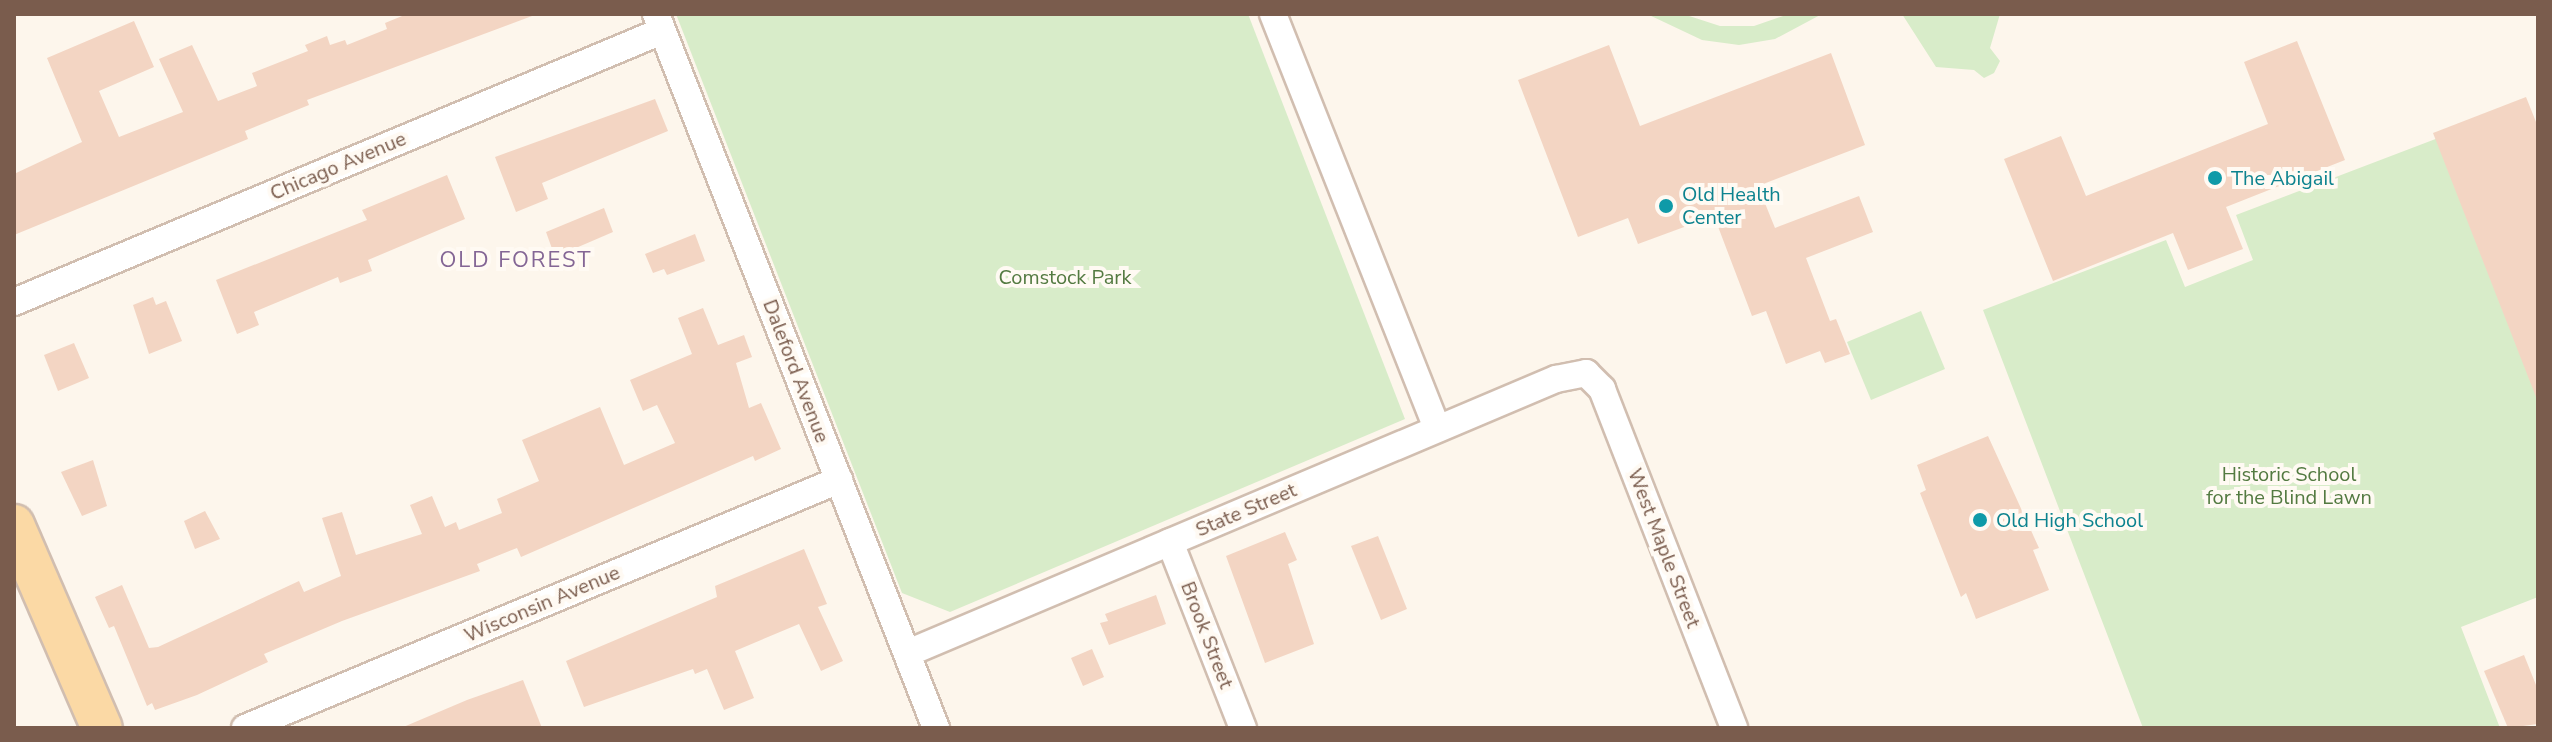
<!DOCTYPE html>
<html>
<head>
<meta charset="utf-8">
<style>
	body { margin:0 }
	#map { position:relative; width:2552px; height:742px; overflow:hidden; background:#fdf6ec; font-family:"Nunito Sans",sans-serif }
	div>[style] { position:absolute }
	.green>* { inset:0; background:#d8ecc9 }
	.building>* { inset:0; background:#f3d5c3 }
	.roads { filter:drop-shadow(2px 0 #d1beb0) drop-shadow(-2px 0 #d1beb0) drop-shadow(0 2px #d1beb0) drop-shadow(0 -2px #d1beb0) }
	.street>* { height:26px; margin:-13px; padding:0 13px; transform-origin:13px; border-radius:13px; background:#fff }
	.primary>* { height:40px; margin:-20px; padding:0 20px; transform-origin:20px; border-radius:20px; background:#fbd9a5 }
	.dots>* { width:22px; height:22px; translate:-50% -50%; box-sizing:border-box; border:4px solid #fffaf3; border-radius:50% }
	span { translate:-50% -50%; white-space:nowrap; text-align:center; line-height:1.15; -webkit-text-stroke:8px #fffaf3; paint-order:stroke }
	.street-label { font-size:20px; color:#7a5c4d }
	.culture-label { font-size:20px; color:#0d838f }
	.left { translate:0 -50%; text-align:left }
	.park-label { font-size:20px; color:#537a41 }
	.neighbourhood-label { font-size:22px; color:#846695; letter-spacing:2px }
	.frame { position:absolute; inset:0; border:16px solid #7a5c4d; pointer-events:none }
</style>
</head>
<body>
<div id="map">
	<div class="green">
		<div style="clip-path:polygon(676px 14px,1248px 14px,1405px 419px,950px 612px,902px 593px)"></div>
		<div style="clip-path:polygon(1647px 14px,1683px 14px,1720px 26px,1754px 26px,1789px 14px,1822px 14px,1775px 39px,1739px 45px,1702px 40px)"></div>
		<div style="clip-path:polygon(1902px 14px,2000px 14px,1990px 48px,2000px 61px,1994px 73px,1984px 78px,1974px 70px,1936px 67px)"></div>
		<div style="clip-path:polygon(2446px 135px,2538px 375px,2538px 597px,2461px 627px,2500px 728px,2143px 728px,1983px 310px,2166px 240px,2185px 287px,2253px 260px,2236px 215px)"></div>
		<div style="clip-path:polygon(1921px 311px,1945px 369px,1871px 400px,1847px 342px)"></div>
	</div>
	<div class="building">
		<div style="clip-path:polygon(407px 14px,532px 16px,307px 100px,309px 105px,245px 131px,248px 139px,14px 235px,14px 174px,82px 142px,47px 58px,134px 21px,154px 67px,99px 91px,119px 137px,183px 112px,159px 59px,192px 45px,218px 101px,257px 86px,252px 73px,308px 51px,305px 45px,327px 36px,330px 45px,345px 40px,347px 45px,387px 29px,385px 23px)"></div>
		<div style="clip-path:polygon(2297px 41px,2345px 160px,2226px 207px,2243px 249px,2188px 270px,2173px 233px,2053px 281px,2004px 159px,2061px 136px,2086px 196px,2268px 124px,2244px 62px)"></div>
		<div style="clip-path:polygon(1609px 45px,1640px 126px,1831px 53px,1865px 145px,1758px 186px,1775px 228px,1859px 196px,1873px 232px,1806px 258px,1830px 321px,1836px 319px,1850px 354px,1825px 363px,1820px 351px,1786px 364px,1766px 311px,1752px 316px,1714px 216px,1638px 244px,1628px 218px,1578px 237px,1518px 80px)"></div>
		<div style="clip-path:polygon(2526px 97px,2538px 127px,2536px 397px,2433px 133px)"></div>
		<div style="clip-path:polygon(655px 99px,668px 131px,542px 183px,548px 199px,516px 212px,495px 157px)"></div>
		<div style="clip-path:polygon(447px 175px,465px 219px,368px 260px,372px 271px,340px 283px,338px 277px,254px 312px,259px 325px,237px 334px,216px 280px,367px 220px,362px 210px)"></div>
		<div style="clip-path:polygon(604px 208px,613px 232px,555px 257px,546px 232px)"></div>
		<div style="clip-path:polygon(695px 234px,705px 261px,667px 275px,664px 269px,653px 273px,645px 254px)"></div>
		<div style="clip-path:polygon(153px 297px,156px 305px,166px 301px,182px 341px,149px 354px,133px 305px)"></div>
		<div style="clip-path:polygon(703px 308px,718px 345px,744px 335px,752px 357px,736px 363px,749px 408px,761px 403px,781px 449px,755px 461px,753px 456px,521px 557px,517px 548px,477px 564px,480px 571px,342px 621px,264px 654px,268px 662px,197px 695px,155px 710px,152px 703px,147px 706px,114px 626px,109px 628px,95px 597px,122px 585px,149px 648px,158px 647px,299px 581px,304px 592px,341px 576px,322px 518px,342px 512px,356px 555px,422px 534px,410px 505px,432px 496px,445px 527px,456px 522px,459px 530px,502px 513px,497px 499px,539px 481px,522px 440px,600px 407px,624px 465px,675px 443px,657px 405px,643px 411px,630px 380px,692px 354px,678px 318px)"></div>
		<div style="clip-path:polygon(74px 343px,89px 378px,58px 391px,44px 355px)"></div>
		<div style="clip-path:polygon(1988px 436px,2039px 548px,2033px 550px,2049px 590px,1976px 619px,1966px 593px,1961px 597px,1920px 493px,1926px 490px,1917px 465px)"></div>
		<div style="clip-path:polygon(93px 460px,107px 506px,82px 516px,61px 472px)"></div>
		<div style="clip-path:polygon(205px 511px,220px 539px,195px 549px,184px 521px)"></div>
		<div style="clip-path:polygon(1285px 532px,1297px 560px,1288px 564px,1314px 644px,1265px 663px,1226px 556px)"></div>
		<div style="clip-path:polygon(1378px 536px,1407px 609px,1381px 620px,1351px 546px)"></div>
		<div style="clip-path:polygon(804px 549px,827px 604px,818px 607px,843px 661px,821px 671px,799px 624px,735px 651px,754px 698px,724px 710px,707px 669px,695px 674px,693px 669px,584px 707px,566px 661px,717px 597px,715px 586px)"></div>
		<div style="clip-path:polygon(1156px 595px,1166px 624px,1109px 645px,1100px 623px,1108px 621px,1105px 614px)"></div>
		<div style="clip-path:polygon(1092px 649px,1104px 677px,1083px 686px,1071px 658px)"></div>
		<div style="clip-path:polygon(2524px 655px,2538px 690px,2538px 724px,2508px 728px,2484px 671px)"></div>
		<div style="clip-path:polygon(523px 680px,542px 728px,401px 728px,467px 700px)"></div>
	</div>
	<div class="roads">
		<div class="street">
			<div style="left:656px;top:14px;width:767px;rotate:68.59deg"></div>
			<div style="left:1273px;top:14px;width:446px;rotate:68.4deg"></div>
			<div style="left:14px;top:302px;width:702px;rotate:-22.7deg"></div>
			<div style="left:1170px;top:542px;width:200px;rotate:68.6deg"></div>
			<div style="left:908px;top:653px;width:704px;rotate:-22.92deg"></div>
			<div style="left:1556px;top:379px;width:31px;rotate:-11deg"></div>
			<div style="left:1586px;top:373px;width:23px;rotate:45deg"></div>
			<div style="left:1602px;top:389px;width:364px;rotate:68.7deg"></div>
			<div style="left:245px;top:728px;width:644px;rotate:-22.66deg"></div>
		</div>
		<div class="primary">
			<div style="left:14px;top:525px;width:221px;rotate:66.6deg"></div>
		</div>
	</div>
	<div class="dots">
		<div style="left:2215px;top:178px;background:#0f9aa8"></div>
		<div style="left:1666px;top:206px;background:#0f9aa8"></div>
		<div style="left:1980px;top:520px;background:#0f9aa8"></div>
	</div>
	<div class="street-label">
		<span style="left:338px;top:166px;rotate:-23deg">Chicago Avenue</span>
		<span style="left:796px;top:371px;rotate:69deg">Daleford Avenue</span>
		<span style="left:1246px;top:510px;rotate:-23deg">State Street</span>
		<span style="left:1664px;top:548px;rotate:69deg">West Maple Street</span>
		<span style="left:542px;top:604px;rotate:-23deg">Wisconsin Avenue</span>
		<span style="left:1207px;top:635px;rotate:69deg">Brook Street</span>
	</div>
	<div class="culture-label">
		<span class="left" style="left:2231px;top:178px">The Abigail</span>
		<span class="left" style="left:1682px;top:206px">Old Health<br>Center</span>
		<span class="left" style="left:1996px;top:520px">Old High School</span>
	</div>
	<div class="park-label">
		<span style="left:1065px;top:277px">Comstock Park</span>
		<span style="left:2289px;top:486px">Historic School<br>for the Blind Lawn</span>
	</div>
	<div class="neighbourhood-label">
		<span style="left:516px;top:261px">OLD FOREST</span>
	</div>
	<div class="frame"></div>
</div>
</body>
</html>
